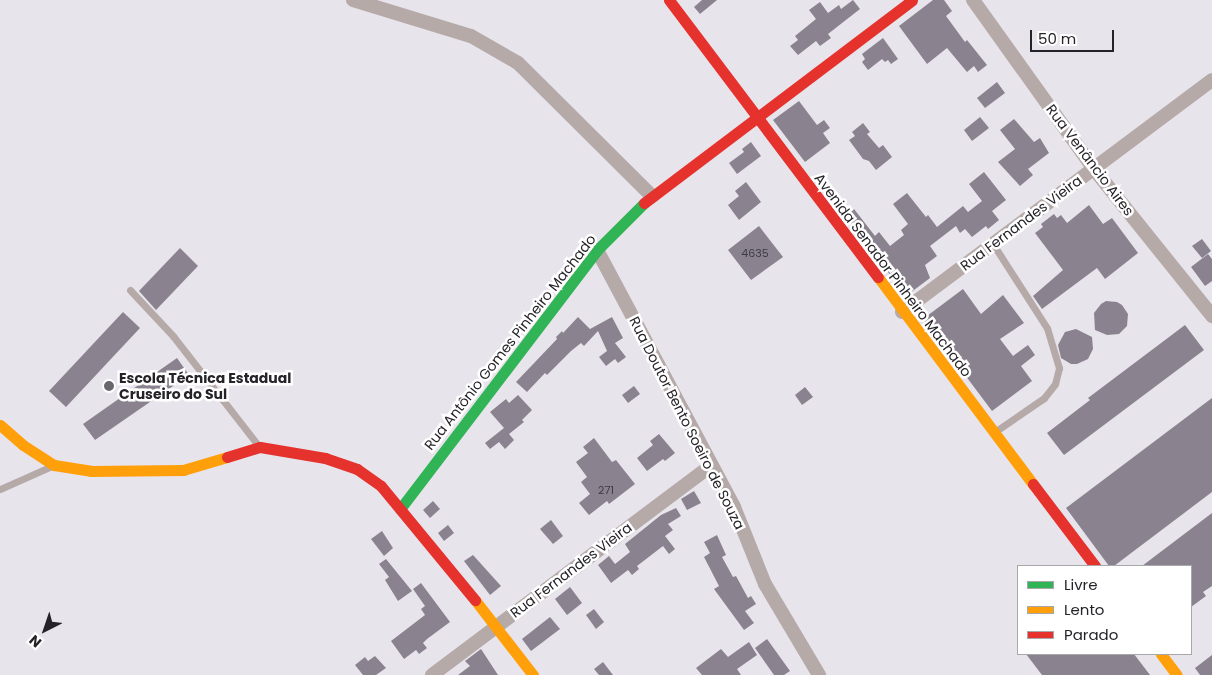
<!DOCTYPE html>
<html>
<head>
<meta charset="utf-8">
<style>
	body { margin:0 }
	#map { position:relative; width:1212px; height:675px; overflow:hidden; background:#e8e4ec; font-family:Poppins,sans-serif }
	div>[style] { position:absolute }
	.building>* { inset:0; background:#8a838f }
	.lane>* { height:7px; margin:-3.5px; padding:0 3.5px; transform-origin:3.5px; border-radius:3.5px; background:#b5aaa8 }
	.street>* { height:14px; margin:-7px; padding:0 7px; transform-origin:7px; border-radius:7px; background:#b5aaa8 }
	.fast>* { height:11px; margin:-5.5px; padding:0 5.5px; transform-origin:5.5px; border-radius:5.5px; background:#30b455 }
	.slow>* { height:11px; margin:-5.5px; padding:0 5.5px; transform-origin:5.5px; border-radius:5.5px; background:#ff9f0a }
	.jam>* { height:11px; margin:-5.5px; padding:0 5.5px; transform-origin:5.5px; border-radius:5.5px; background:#e5322d }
	.dots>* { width:14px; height:14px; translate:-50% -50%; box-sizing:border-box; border:2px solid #fff; border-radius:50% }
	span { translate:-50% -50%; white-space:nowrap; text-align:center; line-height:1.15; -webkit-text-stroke:5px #fff; paint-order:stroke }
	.number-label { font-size:11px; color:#3e3b42 }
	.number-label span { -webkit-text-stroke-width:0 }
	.street-label { font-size:14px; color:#252328 }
	.poi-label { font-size:14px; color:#252328; font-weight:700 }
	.left { translate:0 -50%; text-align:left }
	.legend { position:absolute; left:1017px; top:565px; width:175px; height:90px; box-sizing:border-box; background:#fff; border:1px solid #a8a7a9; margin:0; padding:6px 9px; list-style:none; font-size:15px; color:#252328 }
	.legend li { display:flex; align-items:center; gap:10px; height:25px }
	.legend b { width:25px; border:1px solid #a8a7a9 }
	.north { position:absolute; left:20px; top:605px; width:50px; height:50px; -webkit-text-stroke:4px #fff; paint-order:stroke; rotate:221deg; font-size:14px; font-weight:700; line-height:20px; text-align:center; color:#252328 }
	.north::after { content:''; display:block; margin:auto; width:18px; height:22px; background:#252328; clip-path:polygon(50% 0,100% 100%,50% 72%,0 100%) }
	.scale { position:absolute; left:1030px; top:30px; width:84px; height:22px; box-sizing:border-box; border:2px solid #252328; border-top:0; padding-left:6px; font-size:15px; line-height:18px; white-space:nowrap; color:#252328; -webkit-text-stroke:4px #fff; paint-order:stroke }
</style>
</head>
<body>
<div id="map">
	<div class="building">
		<div style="clip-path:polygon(702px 0,717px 0,700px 14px,694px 7px)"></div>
		<div style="clip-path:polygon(853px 0,860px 9px,828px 34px,831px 38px,820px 46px,816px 41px,798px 55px,790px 46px,798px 40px,795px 36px,816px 19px,809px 10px,820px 2px,828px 13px,839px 5px,841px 9px)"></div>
		<div style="clip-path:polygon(933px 0,944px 0,952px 11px,946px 16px,965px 42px,967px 40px,987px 65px,978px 72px,974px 66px,967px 72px,947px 48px,927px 64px,899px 26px)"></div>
		<div style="clip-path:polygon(883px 38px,898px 59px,891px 64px,888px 60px,885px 62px,882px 59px,868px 70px,862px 62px,865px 59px,862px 54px)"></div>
		<div style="clip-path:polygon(997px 82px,1005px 93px,985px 108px,977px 98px)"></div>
		<div style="clip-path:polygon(799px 101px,817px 125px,824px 120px,830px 128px,823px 133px,830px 143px,805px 162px,773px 120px)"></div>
		<div style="clip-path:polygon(980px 117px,989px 128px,972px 141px,964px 130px)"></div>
		<div style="clip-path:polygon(1014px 119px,1034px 142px,1040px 138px,1049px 153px,1028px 169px,1033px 175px,1020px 186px,998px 162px,1015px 149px,1000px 130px)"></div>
		<div style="clip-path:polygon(863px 123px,870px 132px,867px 134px,879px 148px,883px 145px,892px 157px,876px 170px,869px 161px,863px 159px,849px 140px,855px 136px,852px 132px)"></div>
		<div style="clip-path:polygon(751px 142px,761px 156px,737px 174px,729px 163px,744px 152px,742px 149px)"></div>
		<div style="clip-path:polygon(984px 172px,1006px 200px,992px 211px,999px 220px,988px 229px,986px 226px,972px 237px,965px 229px,960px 233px,956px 226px,930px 246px,937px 256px,925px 265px,930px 278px,906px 296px,846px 216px,854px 209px,875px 236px,879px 232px,890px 246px,904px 235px,901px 230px,908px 224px,893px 204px,907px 193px,926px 217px,928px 215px,937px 227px,963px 206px,968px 212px,982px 201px,969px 184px)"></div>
		<div style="clip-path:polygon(746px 182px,761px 202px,739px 220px,728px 205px,739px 196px,735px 191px)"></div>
		<div style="clip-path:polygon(1089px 205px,1103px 224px,1112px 218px,1138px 253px,1105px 279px,1097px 268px,1042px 309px,1033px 296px,1063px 270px,1035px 233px,1043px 227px,1041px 224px,1054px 214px,1057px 218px,1061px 215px,1067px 223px)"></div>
		<div style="clip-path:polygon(759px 226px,783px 257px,751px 280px,728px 250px)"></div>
		<div style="clip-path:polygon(1202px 239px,1211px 251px,1202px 258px,1192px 246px)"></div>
		<div style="clip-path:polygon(180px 248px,198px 266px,156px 310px,139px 291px)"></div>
		<div style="clip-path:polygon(1208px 254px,1212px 259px,1212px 281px,1205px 286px,1191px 267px)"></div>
		<div style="clip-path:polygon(963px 289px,981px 314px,1003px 295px,1024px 323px,1000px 339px,1013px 356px,1028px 345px,1035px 355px,1021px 366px,1032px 381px,992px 411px,923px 319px)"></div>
		<div style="clip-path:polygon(1106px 301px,1117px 302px,1122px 305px,1128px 314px,1127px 326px,1119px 334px,1107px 335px,1095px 330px,1094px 313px,1101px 304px)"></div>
		<div style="clip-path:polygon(123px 312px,140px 328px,66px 407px,49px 391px)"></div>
		<div style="clip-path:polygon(578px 317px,590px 329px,612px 317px,623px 338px,615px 343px,626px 357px,618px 363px,615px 359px,606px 366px,599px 357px,607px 351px,598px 331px,584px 346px,581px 343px,571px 351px,547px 375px,545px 373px,527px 392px,516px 382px,557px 339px,556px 337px,562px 331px,563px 333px)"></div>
		<div style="clip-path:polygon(1185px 325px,1204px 350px,1064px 455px,1047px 433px,1090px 400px,1088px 398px)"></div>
		<div style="clip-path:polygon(1076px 329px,1092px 337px,1093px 349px,1088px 359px,1077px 364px,1071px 364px,1061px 358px,1058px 345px,1065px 332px)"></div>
		<div style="clip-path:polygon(177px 358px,189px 375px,95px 440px,83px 424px)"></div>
		<div style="clip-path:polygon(634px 386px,640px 394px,628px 403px,622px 395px)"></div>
		<div style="clip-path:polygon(805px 387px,813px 397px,802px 405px,795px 395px)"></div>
		<div style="clip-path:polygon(518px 395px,532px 410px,522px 420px,524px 422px,509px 434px,514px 440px,505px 449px,499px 442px,490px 449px,485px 443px,504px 428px,490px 412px,506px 399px,509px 403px)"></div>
		<div style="clip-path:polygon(1212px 398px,1212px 492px,1114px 566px,1109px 566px,1066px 508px)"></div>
		<div style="clip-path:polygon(659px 434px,675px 453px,665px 461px,663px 459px,647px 471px,637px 458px,653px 445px,650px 441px)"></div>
		<div style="clip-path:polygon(594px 438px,612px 462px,616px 460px,635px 484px,609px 504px,607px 501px,589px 515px,579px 503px,590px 494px,581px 482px,587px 477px,576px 462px,588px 453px,583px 447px)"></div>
		<div style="clip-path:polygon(694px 491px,701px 503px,687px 510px,681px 499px)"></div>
		<div style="clip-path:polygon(433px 501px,440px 509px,430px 518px,423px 510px)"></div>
		<div style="clip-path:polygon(676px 508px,681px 516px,668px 524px,673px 530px,665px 536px,675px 549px,669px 554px,663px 546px,637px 566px,639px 569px,632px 575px,628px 570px,611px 583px,598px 565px,609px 556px,615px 564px,630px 552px,625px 544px,661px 515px)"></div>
		<div style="clip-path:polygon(1212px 513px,1212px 586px,1203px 592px,1206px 596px,1191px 607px,1191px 566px,1142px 566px)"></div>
		<div style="clip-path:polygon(551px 520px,563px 536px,553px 544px,540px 529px)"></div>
		<div style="clip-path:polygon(448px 525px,454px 533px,444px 541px,438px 533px)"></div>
		<div style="clip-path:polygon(382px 531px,393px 548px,384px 556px,371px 539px)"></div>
		<div style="clip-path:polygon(717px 535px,726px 555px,722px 557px,733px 577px,736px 576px,748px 598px,751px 596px,756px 604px,745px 611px,754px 623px,744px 630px,714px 589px,719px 586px,704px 557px,710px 553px,704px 542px)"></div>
		<div style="clip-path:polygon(473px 555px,501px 586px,490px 595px,464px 561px)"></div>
		<div style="clip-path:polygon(386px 559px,412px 591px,398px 601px,385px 580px,389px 577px,379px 564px)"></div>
		<div style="clip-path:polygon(421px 583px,450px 622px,427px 639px,423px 643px,427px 648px,419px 654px,416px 650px,404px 659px,391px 641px,425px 615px,421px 609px,425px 606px,413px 589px)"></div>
		<div style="clip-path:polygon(570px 587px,582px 603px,567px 615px,555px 599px)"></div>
		<div style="clip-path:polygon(594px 609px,604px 622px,596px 629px,586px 615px)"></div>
		<div style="clip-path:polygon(550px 617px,560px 629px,531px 651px,522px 639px)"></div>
		<div style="clip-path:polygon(767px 639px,790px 671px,784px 675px,774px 675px,755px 648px)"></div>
		<div style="clip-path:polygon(749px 642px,757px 655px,737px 669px,741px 675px,702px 675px,696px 668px,721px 649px,728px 657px)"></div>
		<div style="clip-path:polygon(481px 649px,498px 675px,458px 675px,470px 666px,465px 661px)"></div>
		<div style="clip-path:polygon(1026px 654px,1134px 654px,1150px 675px,1042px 675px)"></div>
		<div style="clip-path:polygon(1212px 655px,1212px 675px,1200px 675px,1195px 668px)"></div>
		<div style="clip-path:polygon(375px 656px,386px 668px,376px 675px,363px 675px,355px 665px,365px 657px,368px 661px)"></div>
		<div style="clip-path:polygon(603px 662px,613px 675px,599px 675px,594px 669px)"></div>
	</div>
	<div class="lane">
		<div style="left:993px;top:244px;width:100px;rotate:57.3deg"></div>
		<div style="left:1047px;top:328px;width:42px;rotate:73.3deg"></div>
		<div style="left:1059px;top:368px;width:16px;rotate:104deg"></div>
		<div style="left:1055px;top:384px;width:18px;rotate:128deg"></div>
		<div style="left:1044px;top:398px;width:58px;rotate:145.5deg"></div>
		<div style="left:130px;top:290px;width:63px;rotate:46.9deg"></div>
		<div style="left:173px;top:336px;width:138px;rotate:52.1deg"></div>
		<div style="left:0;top:489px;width:57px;rotate:-23.9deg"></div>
	</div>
	<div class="street">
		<div style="left:353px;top:0;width:123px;rotate:17deg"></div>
		<div style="left:471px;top:36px;width:54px;rotate:29.9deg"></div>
		<div style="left:518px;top:63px;width:189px;rotate:44.8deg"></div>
		<div style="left:973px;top:0;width:208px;rotate:54.4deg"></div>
		<div style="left:1094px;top:169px;width:189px;rotate:51.2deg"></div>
		<div style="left:597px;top:250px;width:291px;rotate:61.9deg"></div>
		<div style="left:734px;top:507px;width:83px;rotate:68.1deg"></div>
		<div style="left:765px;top:584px;width:106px;rotate:59.3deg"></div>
		<div style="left:902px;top:312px;width:387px;rotate:-36.8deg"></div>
		<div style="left:432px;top:675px;width:348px;rotate:-36.9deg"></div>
	</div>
	<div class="fast">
		<div style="left:400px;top:509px;width:325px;rotate:-52.7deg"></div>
		<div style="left:597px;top:250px;width:66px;rotate:-45deg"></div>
	</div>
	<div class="slow">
		<div style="left:878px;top:277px;width:259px;rotate:53.2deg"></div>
		<div style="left:0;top:425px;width:30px;rotate:41deg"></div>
		<div style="left:23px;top:445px;width:37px;rotate:33deg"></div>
		<div style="left:54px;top:465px;width:37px;rotate:9deg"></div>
		<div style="left:91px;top:471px;width:92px;rotate:-0.6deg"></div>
		<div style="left:183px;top:470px;width:46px;rotate:-16.5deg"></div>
		<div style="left:475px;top:600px;width:95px;rotate:52.3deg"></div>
		<div style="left:1161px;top:654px;width:26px;rotate:53deg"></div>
	</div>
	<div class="jam">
		<div style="left:669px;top:0;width:347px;rotate:53deg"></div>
		<div style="left:644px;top:203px;width:336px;rotate:-37.1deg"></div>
		<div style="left:227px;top:457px;width:34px;rotate:-17deg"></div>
		<div style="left:260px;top:447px;width:66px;rotate:9.6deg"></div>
		<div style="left:325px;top:458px;width:34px;rotate:19deg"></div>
		<div style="left:357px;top:469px;width:29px;rotate:35deg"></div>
		<div style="left:381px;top:486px;width:148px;rotate:50.5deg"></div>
		<div style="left:1033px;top:484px;width:103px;rotate:52.9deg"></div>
	</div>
	<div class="dots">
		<div style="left:109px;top:386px;background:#69676d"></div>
	</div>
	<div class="number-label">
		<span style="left:755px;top:253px">4635</span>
		<span style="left:606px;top:490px">271</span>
	</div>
	<div class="street-label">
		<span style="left:1090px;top:160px;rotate:53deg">Rua Venâncio Aires</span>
		<span style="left:1021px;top:223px;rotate:-37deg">Rua Fernandes Vieira</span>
		<span style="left:893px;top:275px;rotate:53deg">Avenida Senador Pinheiro Machado</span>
		<span style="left:510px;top:342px;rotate:-52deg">Rua Antônio Gomes Pinheiro Machado</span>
		<span style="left:687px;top:423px;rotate:63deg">Rua Doutor Bento Soeiro de Souza</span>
		<span style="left:571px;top:570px;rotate:-37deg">Rua Fernandes Vieira</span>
	</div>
	<div class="poi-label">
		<span class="left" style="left:119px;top:386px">Escola Técnica Estadual<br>Cruseiro do Sul</span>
	</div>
	<ul class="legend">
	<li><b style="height:6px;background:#30b455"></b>Livre</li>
	<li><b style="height:6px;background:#ff9f0a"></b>Lento</li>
	<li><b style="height:6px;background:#e5322d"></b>Parado</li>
	</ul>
	<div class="north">N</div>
	<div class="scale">50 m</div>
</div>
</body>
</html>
